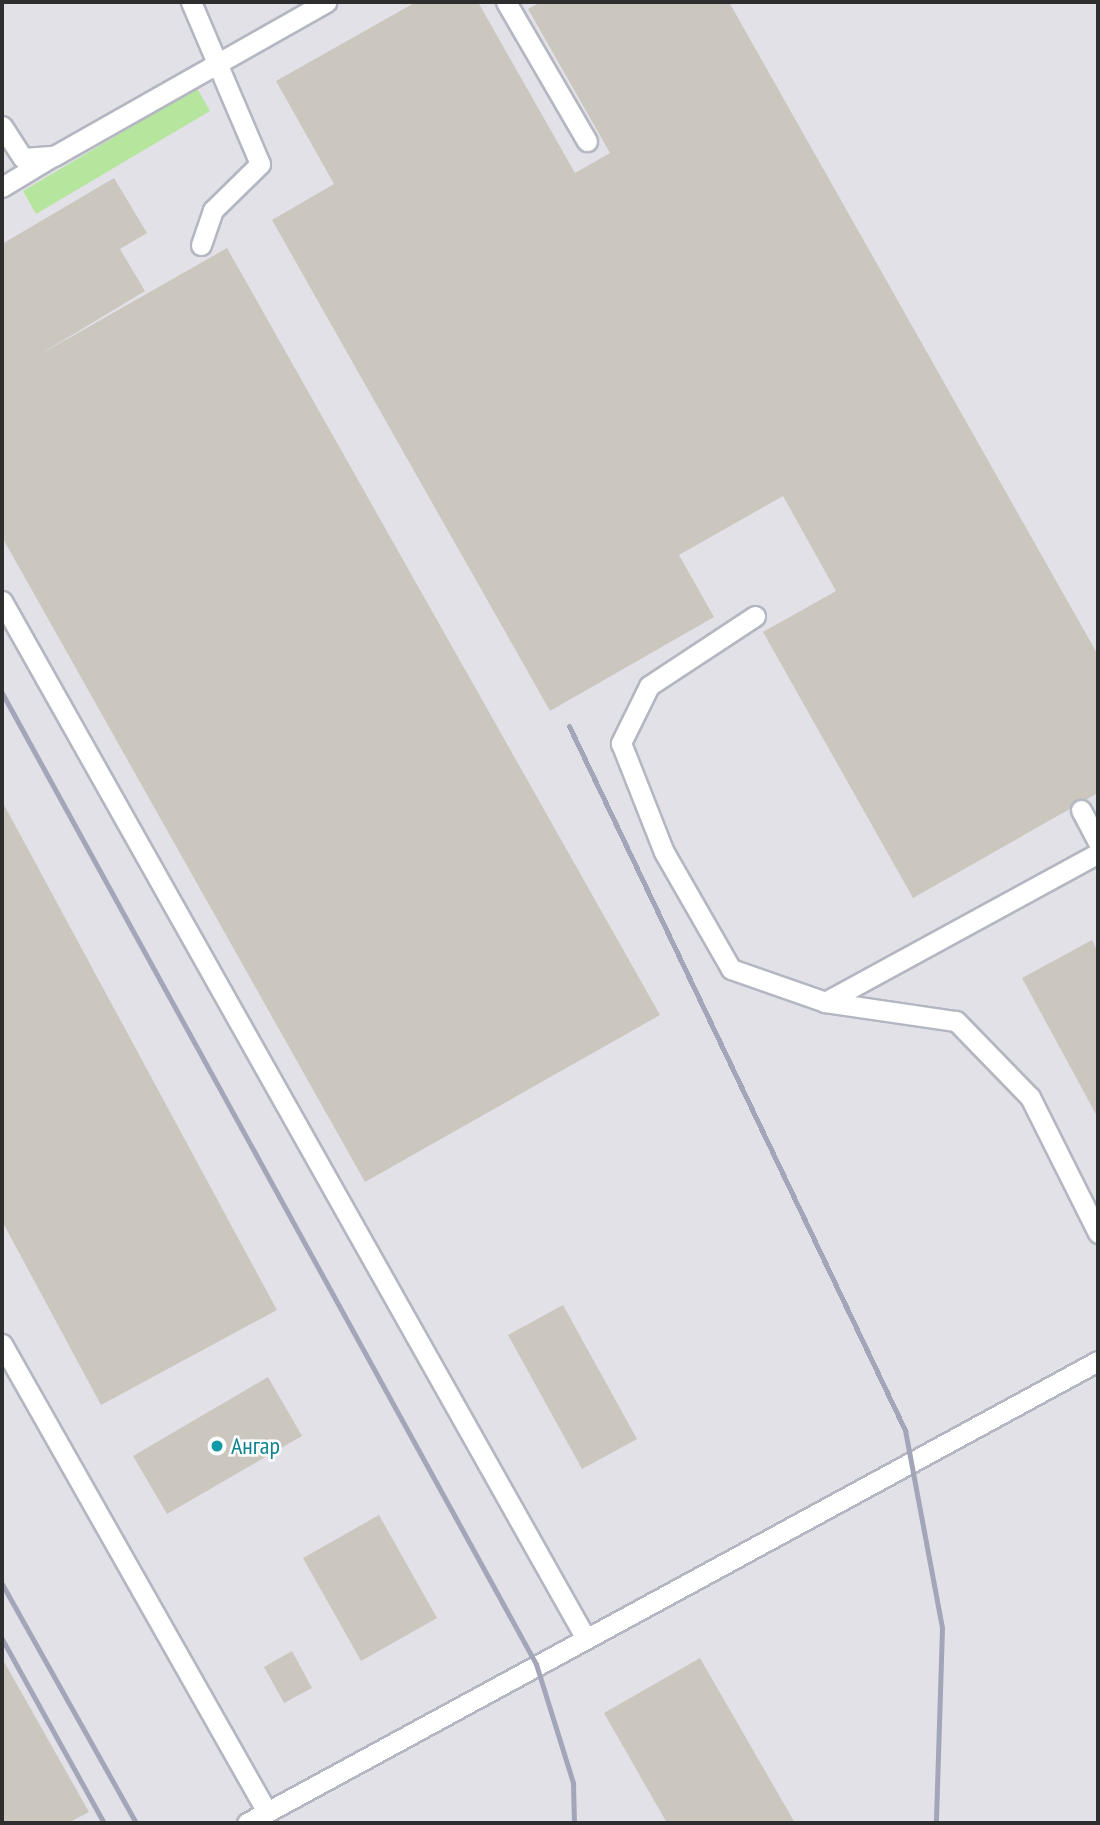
<!DOCTYPE html>
<html>
<head>
<meta charset="utf-8">
<style>
	body { margin:0 }
	#map { position:relative; width:1100px; height:1825px; overflow:hidden; background:#efe9e1; font-family:"PT Sans Narrow",sans-serif }
	div>[style] { position:absolute }
	.industrial>* { inset:0; background:#e3e1e8 }
	.green>* { inset:0; background:#b6e59e }
	.building>* { inset:0; background:#cbc7bf }
	.roads { filter:drop-shadow(2px 0 #b4b7c1) drop-shadow(-2px 0 #b4b7c1) drop-shadow(0 2px #b4b7c1) drop-shadow(0 -2px #b4b7c1) }
	.service>* { height:19px; margin:-9.5px; padding:0 9.5px; transform-origin:9.5px; border-radius:9.5px; background:#fff }
	.rail>* { height:5px; margin:-2.5px; padding:0 2.5px; transform-origin:2.5px; border-radius:2.5px; background:#a3a6b8 }
	.dots>* { width:19px; height:19px; translate:-50% -50%; box-sizing:border-box; border:4px solid #fff; border-radius:50% }
	span { translate:-50% -50%; white-space:nowrap; text-align:center; line-height:1.15; -webkit-text-stroke:5px #fff; paint-order:stroke }
	.culture-label { font-size:24px; color:#0d838f }
	.left { translate:0 -50%; text-align:left }
	.frame { position:absolute; inset:0; border:4px solid #2e2e2e; pointer-events:none }
</style>
</head>
<body>
<div id="map">
	<div class="industrial">
		<div style="clip-path:polygon(2px 2px,1098px 2px,1098px 1823px,2px 1823px)"></div>
	</div>
	<div class="green">
		<div style="clip-path:polygon(197px 88px,210px 111px,36px 214px,23px 191px)"></div>
	</div>
	<div class="building">
		<div style="clip-path:polygon(416px 2px,478px 2px,575px 173px,610px 153px,528px 9px,541px 2px,729px 2px,1098px 655px,1098px 793px,913px 898px,763px 632px,836px 591px,783px 496px,679px 555px,714px 617px,550px 711px,272px 220px,334px 184px,276px 81px)"></div>
		<div style="clip-path:polygon(114px 178px,147px 233px,120px 249px,145px 291px,39px 355px,227px 248px,660px 1015px,365px 1182px,2px 537px,2px 244px)"></div>
		<div style="clip-path:polygon(2px 801px,277px 1310px,101px 1405px,2px 1221px)"></div>
		<div style="clip-path:polygon(1092px 940px,1098px 952px,1098px 1118px,1022px 978px)"></div>
		<div style="clip-path:polygon(563px 1305px,637px 1439px,582px 1469px,508px 1335px)"></div>
		<div style="clip-path:polygon(268px 1377px,302px 1436px,167px 1514px,133px 1456px)"></div>
		<div style="clip-path:polygon(379px 1515px,437px 1618px,361px 1661px,303px 1558px)"></div>
		<div style="clip-path:polygon(292px 1651px,312px 1688px,284px 1703px,264px 1667px)"></div>
		<div style="clip-path:polygon(2px 1658px,89px 1812px,68px 1823px,2px 1823px)"></div>
		<div style="clip-path:polygon(700px 1658px,795px 1823px,667px 1823px,604px 1713px)"></div>
	</div>
	<div class="roads">
		<div class="service">
			<div style="left:191px;top:2px;width:176px;rotate:66.9deg"></div>
			<div style="left:260px;top:164px;width:66px;rotate:135.6deg"></div>
			<div style="left:213px;top:210px;width:37px;rotate:109deg"></div>
			<div style="left:506px;top:2px;width:161px;rotate:59.8deg"></div>
			<div style="left:2px;top:126px;width:38px;rotate:57deg"></div>
			<div style="left:23px;top:158px;width:31px;rotate:-4deg"></div>
			<div style="left:54px;top:156px;width:313px;rotate:-29.5deg"></div>
			<div style="left:2px;top:187px;width:60px;rotate:-31.3deg"></div>
			<div style="left:2px;top:601px;width:1189px;rotate:60.63deg"></div>
			<div style="left:755px;top:616px;width:127px;rotate:146.6deg"></div>
			<div style="left:649px;top:686px;width:64px;rotate:116.2deg"></div>
			<div style="left:621px;top:743px;width:117px;rotate:68.5deg"></div>
			<div style="left:664px;top:852px;width:135px;rotate:60.2deg"></div>
			<div style="left:731px;top:969px;width:100px;rotate:19.3deg"></div>
			<div style="left:825px;top:1002px;width:132px;rotate:8.3deg"></div>
			<div style="left:956px;top:1021px;width:106px;rotate:45.8deg"></div>
			<div style="left:1030px;top:1097px;width:152px;rotate:63.4deg"></div>
			<div style="left:1081px;top:810px;width:36px;rotate:62deg"></div>
			<div style="left:825px;top:1002px;width:311px;rotate:-28.6deg"></div>
			<div style="left:2px;top:1344px;width:538px;rotate:60.48deg"></div>
			<div style="left:247px;top:1823px;width:968px;rotate:-28.5deg"></div>
		</div>
	</div>
	<div class="rail">
		<div style="left:2px;top:693px;width:1108px;rotate:61.19deg"></div>
		<div style="left:536px;top:1664px;width:125px;rotate:72.7deg"></div>
		<div style="left:573px;top:1783px;width:40px;rotate:88.6deg"></div>
		<div style="left:569px;top:726px;width:780px;rotate:64.49deg"></div>
		<div style="left:905px;top:1430px;width:201px;rotate:79.4deg"></div>
		<div style="left:942px;top:1628px;width:195px;rotate:91.8deg"></div>
		<div style="left:2px;top:1584px;width:274px;rotate:60.7deg"></div>
		<div style="left:2px;top:1639px;width:210px;rotate:61deg"></div>
	</div>
	<div class="dots">
		<div style="left:217px;top:1446px;background:#0f9aa8"></div>
	</div>
	<div class="culture-label">
		<span class="left" style="left:231px;top:1446px">Ангар</span>
	</div>
	<div class="frame"></div>
</div>
</body>
</html>
